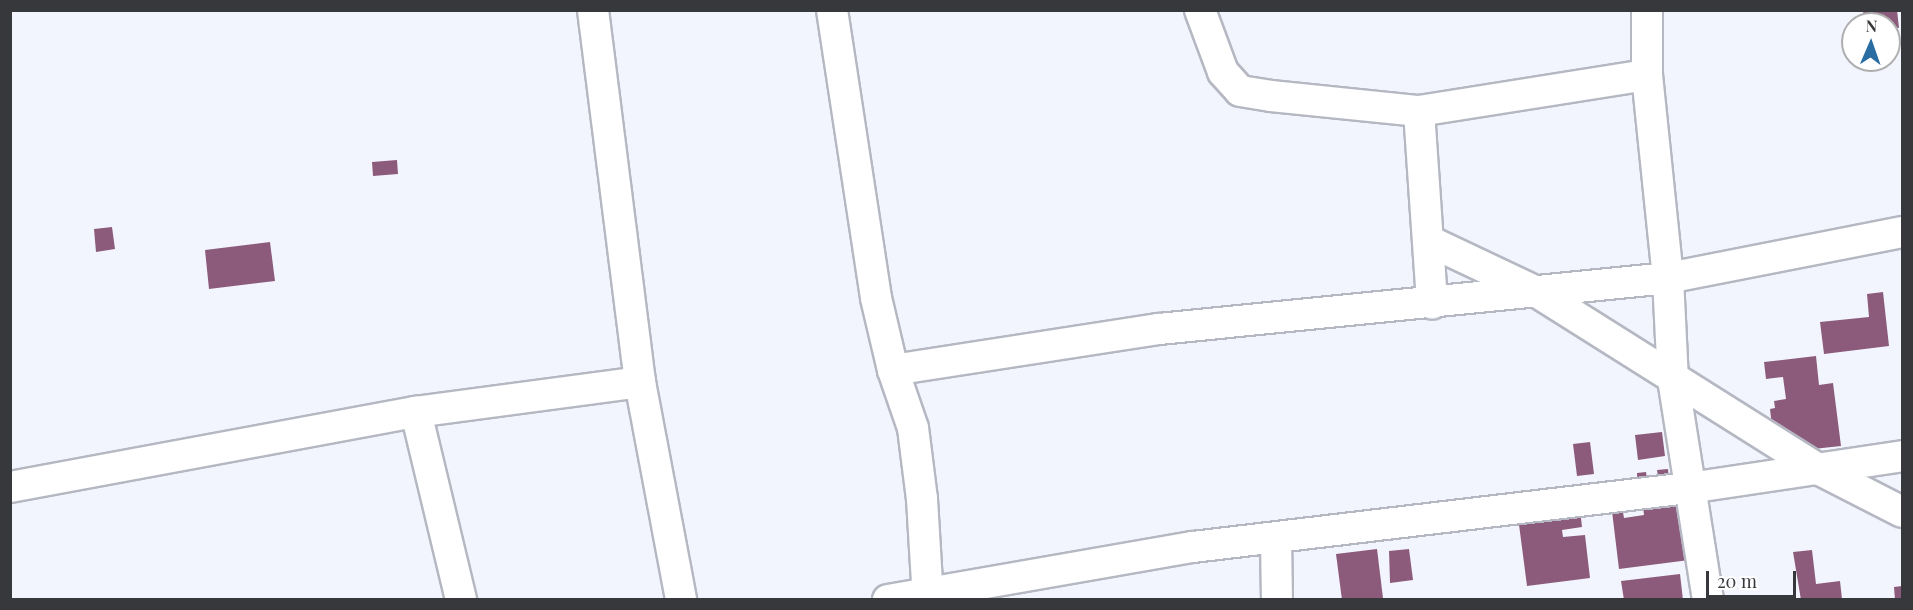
<!DOCTYPE html>
<html>
<head>
<meta charset="utf-8">
<style>
	body { margin:0 }
	#map { position:relative; width:1913px; height:610px; overflow:hidden; background:#f3f5fe; font-family:"Playfair Display",serif }
	div>[style] { position:absolute }
	.building>* { inset:0; background:#8c5b7c }
	.roads { filter:drop-shadow(2px 0 #b5b8c2) drop-shadow(-2px 0 #b5b8c2) drop-shadow(0 2px #b5b8c2) drop-shadow(0 -2px #b5b8c2) }
	.minor>* { height:30px; margin:-15px; padding:0 15px; transform-origin:15px; border-radius:15px; background:#fff }
	span { translate:-50% -50%; white-space:nowrap; text-align:center; line-height:1.15; -webkit-text-stroke:6px #fff; paint-order:stroke }
	.frame { position:absolute; inset:0; border:12px solid #37383c; pointer-events:none }
	.north { position:absolute; left:1841px; top:12px; width:60px; height:60px; box-sizing:border-box; background:#fff; border:2px solid #afafb1; border-radius:50%; rotate:2deg; font-size:16px; font-weight:700; line-height:24px; text-align:center; color:#37383c }
	.north::after { content:''; display:block; margin:auto; width:21px; height:27px; background:#296da2; clip-path:polygon(50% 0,100% 100%,50% 72%,0 100%) }
	.scale { position:absolute; left:1706px; top:571px; width:90px; height:27px; box-sizing:border-box; border:3px solid #37383c; border-top:0; padding-left:8px; font-size:18px; line-height:21px; white-space:nowrap; color:#37383c; -webkit-text-stroke:4px #fff; paint-order:stroke }
</style>
</head>
<body>
<div id="map">
	<div class="building">
		<div style="clip-path:polygon(1863px 10px,1897px 10px,1899px 28px,1865px 24px)"></div>
		<div style="clip-path:polygon(397px 160px,398px 174px,373px 176px,372px 162px)"></div>
		<div style="clip-path:polygon(112px 227px,115px 249px,96px 252px,94px 229px)"></div>
		<div style="clip-path:polygon(270px 242px,275px 281px,209px 289px,205px 250px)"></div>
		<div style="clip-path:polygon(1883px 292px,1889px 346px,1824px 354px,1820px 322px,1869px 317px,1867px 294px)"></div>
		<div style="clip-path:polygon(1816px 356px,1819px 385px,1833px 383px,1841px 446px,1775px 453px,1770px 409px,1775px 408px,1774px 401px,1786px 399px,1783px 377px,1766px 379px,1764px 362px)"></div>
		<div style="clip-path:polygon(1662px 432px,1665px 456px,1638px 460px,1635px 435px)"></div>
		<div style="clip-path:polygon(1590px 442px,1594px 474px,1577px 476px,1573px 444px)"></div>
		<div style="clip-path:polygon(1668px 469px,1669px 481px,1659px 482px,1657px 470px)"></div>
		<div style="clip-path:polygon(1646px 472px,1648px 485px,1638px 487px,1637px 473px)"></div>
		<div style="clip-path:polygon(1621px 501px,1624px 518px,1644px 515px,1643px 507px,1680px 502px,1705px 558px,1619px 569px,1611px 503px)"></div>
		<div style="clip-path:polygon(1580px 509px,1582px 527px,1562px 530px,1563px 537px,1585px 535px,1590px 578px,1527px 586px,1518px 517px)"></div>
		<div style="clip-path:polygon(1377px 549px,1383px 598px,1342px 600px,1336px 554px)"></div>
		<div style="clip-path:polygon(1409px 549px,1413px 580px,1390px 583px,1389px 551px)"></div>
		<div style="clip-path:polygon(1812px 550px,1816px 584px,1840px 581px,1842px 599px,1801px 600px,1793px 552px)"></div>
		<div style="clip-path:polygon(1680px 574px,1683px 600px,1624px 600px,1621px 581px)"></div>
		<div style="clip-path:polygon(1902px 586px,1902px 600px,1895px 600px,1894px 587px)"></div>
	</div>
	<div class="roads">
		<div class="minor">
			<div style="left:593px;top:10px;width:375px;rotate:82.8deg"></div>
			<div style="left:640px;top:382px;width:222px;rotate:79.3deg"></div>
			<div style="left:832px;top:10px;width:291px;rotate:81.3deg"></div>
			<div style="left:876px;top:298px;width:74px;rotate:76.7deg"></div>
			<div style="left:893px;top:370px;width:61px;rotate:71deg"></div>
			<div style="left:913px;top:428px;width:72px;rotate:82.8deg"></div>
			<div style="left:922px;top:499px;width:101px;rotate:86.6deg"></div>
			<div style="left:1200px;top:10px;width:66px;rotate:69.6deg"></div>
			<div style="left:1223px;top:72px;width:25px;rotate:48deg"></div>
			<div style="left:1240px;top:91px;width:31px;rotate:9deg"></div>
			<div style="left:1271px;top:96px;width:149px;rotate:5.8deg"></div>
			<div style="left:1419px;top:111px;width:231px;rotate:-9deg"></div>
			<div style="left:1647px;top:10px;width:65px;rotate:90deg"></div>
			<div style="left:1647px;top:75px;width:204px;rotate:84.1deg"></div>
			<div style="left:1668px;top:278px;width:101px;rotate:87.2deg"></div>
			<div style="left:1673px;top:379px;width:224px;rotate:81deg"></div>
			<div style="left:1419px;top:111px;width:193px;rotate:86.1deg"></div>
			<div style="left:1429px;top:241px;width:119px;rotate:25.3deg"></div>
			<div style="left:1537px;top:292px;width:334px;rotate:32.2deg"></div>
			<div style="left:1820px;top:470px;width:92px;rotate:27.1deg"></div>
			<div style="left:893px;top:370px;width:269px;rotate:-8.8deg"></div>
			<div style="left:1159px;top:329px;width:512px;rotate:-5.72deg"></div>
			<div style="left:1668px;top:278px;width:238px;rotate:-11.1deg"></div>
			<div style="left:416px;top:412px;width:193px;rotate:76.5deg"></div>
			<div style="left:10px;top:487px;width:413px;rotate:-10.5deg"></div>
			<div style="left:416px;top:412px;width:226px;rotate:-7.6deg"></div>
			<div style="left:1276px;top:538px;width:62px;rotate:89.1deg"></div>
			<div style="left:888px;top:600px;width:310px;rotate:-9.9deg"></div>
			<div style="left:1193px;top:547px;width:499px;rotate:-6.8deg"></div>
			<div style="left:1689px;top:488px;width:215px;rotate:-8.5deg"></div>
		</div>
	</div>
	<div class="frame"></div>
	<div class="north">N</div>
	<div class="scale">20 m</div>
</div>
</body>
</html>
